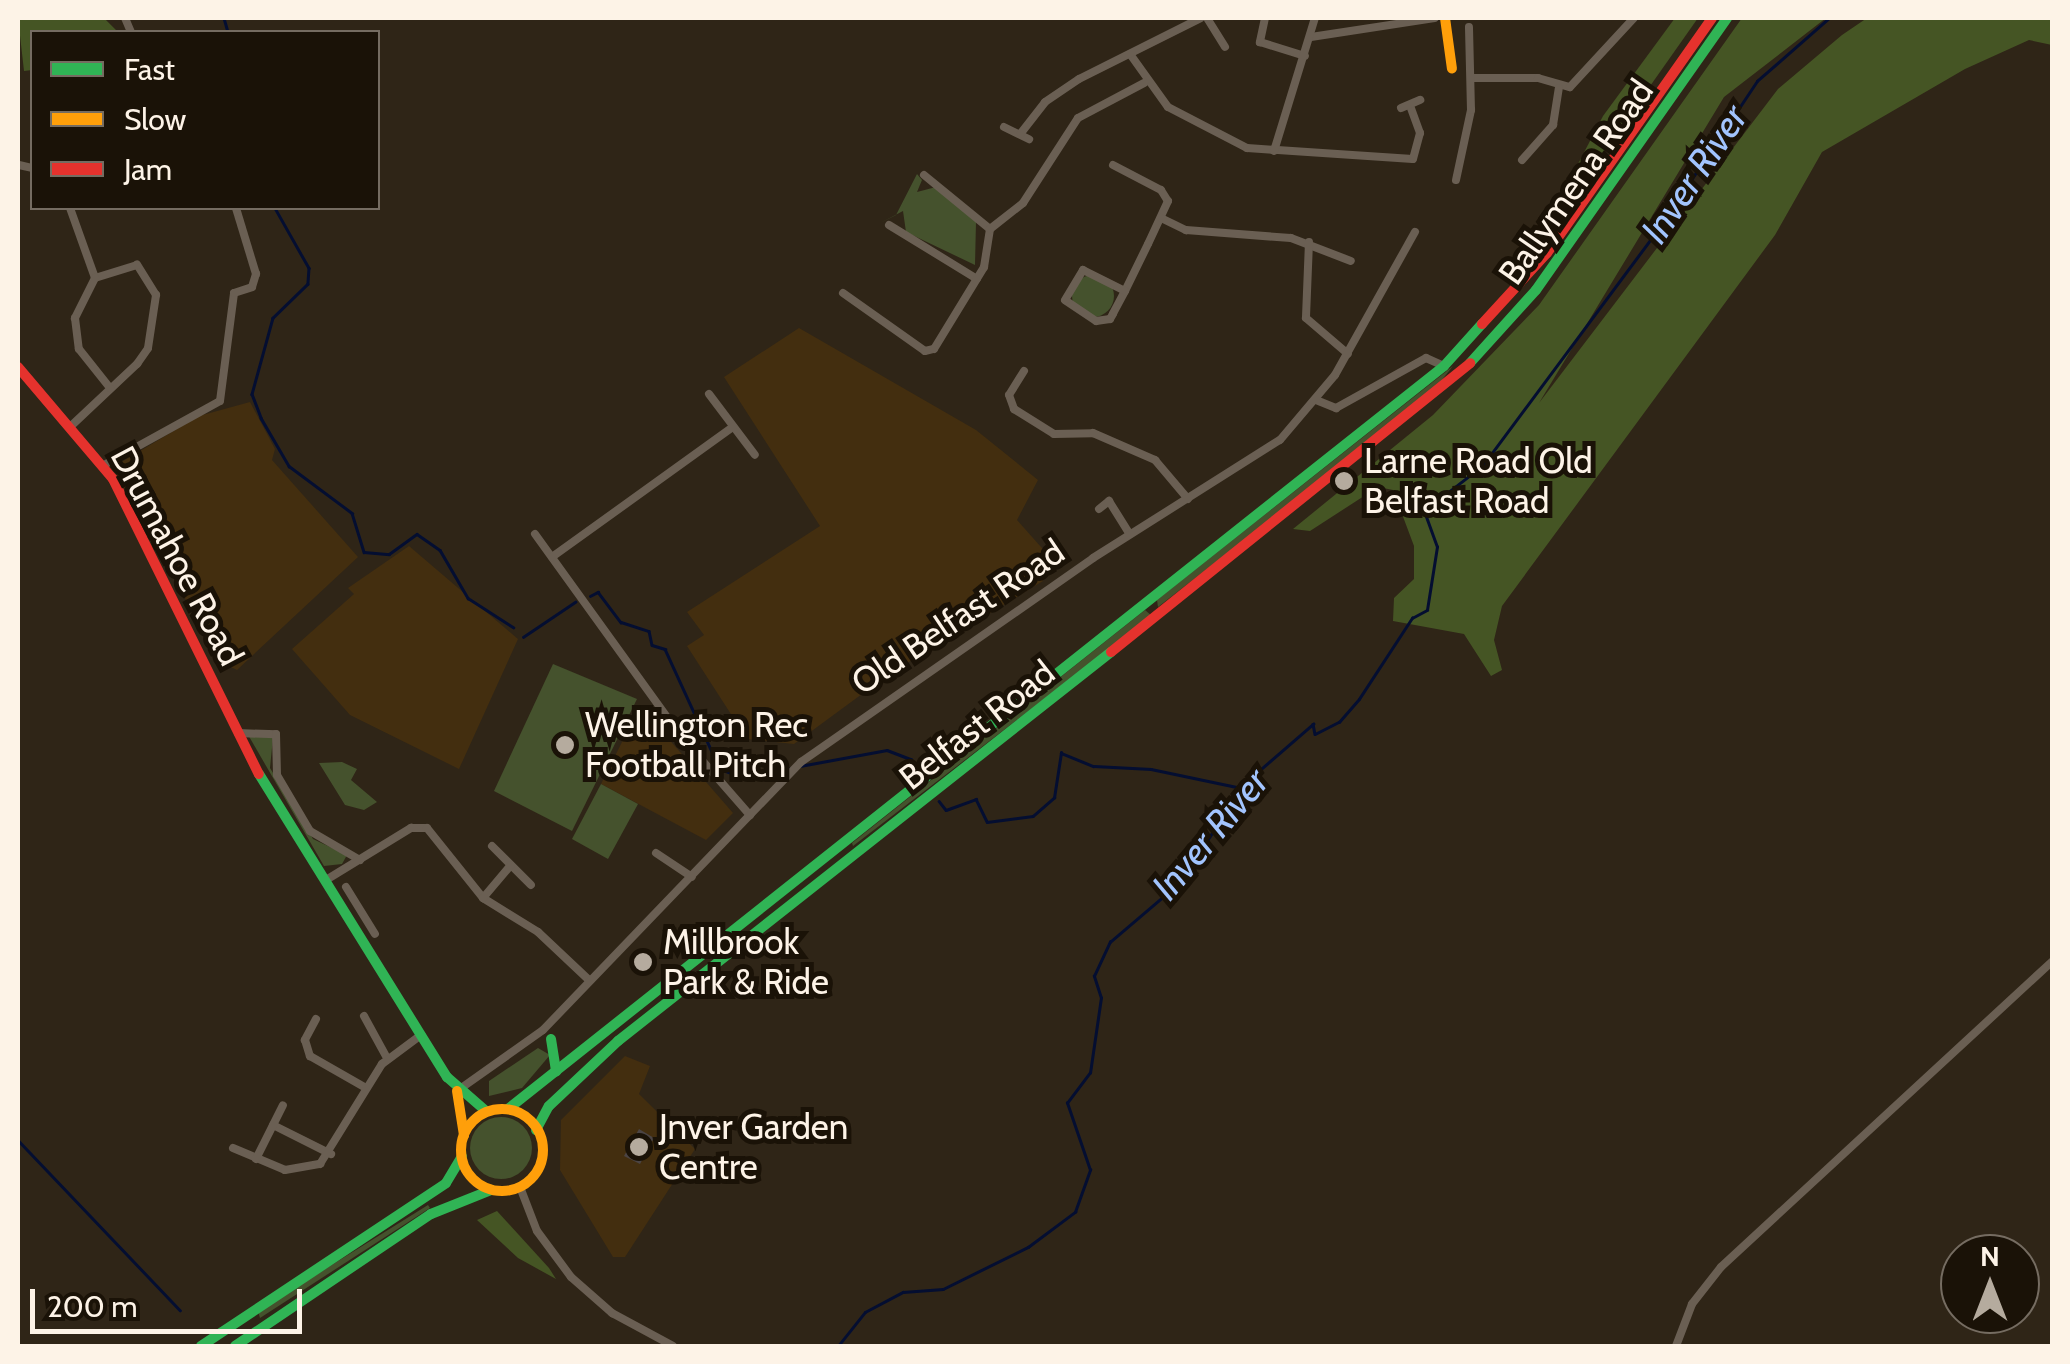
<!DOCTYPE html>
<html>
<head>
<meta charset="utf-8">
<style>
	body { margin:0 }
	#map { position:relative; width:2070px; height:1364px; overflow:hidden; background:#2f2517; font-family:Cabin,sans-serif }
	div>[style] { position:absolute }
	.built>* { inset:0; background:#432e0f }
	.green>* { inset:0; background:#45522d }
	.round { border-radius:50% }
	.forest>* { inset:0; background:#455524 }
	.stream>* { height:2.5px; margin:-1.25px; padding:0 1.25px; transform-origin:1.25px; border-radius:1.25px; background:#040e31 }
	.building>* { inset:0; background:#4b4444 }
	.street>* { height:8px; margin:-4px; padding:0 4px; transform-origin:4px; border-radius:4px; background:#6a5f53 }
	.fast>* { height:10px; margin:-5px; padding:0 5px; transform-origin:5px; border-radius:5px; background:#30b455 }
	.slow>* { height:10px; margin:-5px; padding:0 5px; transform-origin:5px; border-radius:5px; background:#ff9f0a }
	.slow>.ring { margin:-5px; padding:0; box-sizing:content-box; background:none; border:10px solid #ff9f0a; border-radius:50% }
	.jam>* { height:10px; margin:-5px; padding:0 5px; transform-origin:5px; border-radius:5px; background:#e5322d }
	.dots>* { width:28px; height:28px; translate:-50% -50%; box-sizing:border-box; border:5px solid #1a1207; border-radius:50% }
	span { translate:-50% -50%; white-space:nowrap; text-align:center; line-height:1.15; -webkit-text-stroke:10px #1a1207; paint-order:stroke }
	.street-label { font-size:35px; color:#fdf3e7 }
	.poi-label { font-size:35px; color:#fdf3e7 }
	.left { translate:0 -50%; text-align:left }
	.water-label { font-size:38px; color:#a2c4fe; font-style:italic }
	.frame { position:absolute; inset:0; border:20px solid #fdf3e7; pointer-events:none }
	.legend { position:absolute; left:30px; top:30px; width:350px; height:180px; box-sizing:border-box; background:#1a1207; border:2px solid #756c61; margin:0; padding:12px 18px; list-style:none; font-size:30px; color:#fdf3e7 }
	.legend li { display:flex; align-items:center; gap:20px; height:50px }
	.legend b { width:50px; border:2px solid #756c61 }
	.north { position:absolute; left:1940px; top:1234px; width:100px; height:100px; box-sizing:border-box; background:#1a1207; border:2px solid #756c61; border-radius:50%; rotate:0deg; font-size:28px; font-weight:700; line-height:40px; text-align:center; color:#fdf3e7 }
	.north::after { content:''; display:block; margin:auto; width:35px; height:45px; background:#b5ab9e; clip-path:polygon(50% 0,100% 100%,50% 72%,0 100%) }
	.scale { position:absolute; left:30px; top:1289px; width:272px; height:45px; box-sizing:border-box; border:5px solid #fdf3e7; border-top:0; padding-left:12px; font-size:30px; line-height:35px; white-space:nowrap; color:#fdf3e7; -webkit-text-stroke:8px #1a1207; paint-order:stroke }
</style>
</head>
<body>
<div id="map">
	<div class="built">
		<div style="clip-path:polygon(799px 328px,976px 430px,1038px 480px,1017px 520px,1049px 556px,1031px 566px,1043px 581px,892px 672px,794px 744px,747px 739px,687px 646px,704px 635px,687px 612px,820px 526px,724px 377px)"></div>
		<div style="clip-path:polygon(250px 402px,275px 449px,272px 460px,358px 557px,237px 670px,220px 662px,113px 467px,199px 416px)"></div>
		<div style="clip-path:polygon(409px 546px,518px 639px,459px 769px,350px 715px,292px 649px,354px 594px,348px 588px)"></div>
		<div style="clip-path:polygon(640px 706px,733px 813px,706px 840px,601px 784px)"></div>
		<div style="clip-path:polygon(625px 1056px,650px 1066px,639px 1094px,695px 1149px,625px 1257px,613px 1257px,560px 1170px,561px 1120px)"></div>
	</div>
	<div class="green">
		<div style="clip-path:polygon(917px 174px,922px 180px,917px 192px,936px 187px,976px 222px,975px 265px,906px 232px,903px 211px,880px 223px,896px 215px)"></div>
		<div class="round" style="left:1072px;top:275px;width:42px;height:42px"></div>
		<div style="clip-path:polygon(1453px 366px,1429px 396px,1158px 607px,1157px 600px)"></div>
		<div style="clip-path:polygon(1145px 610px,1152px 616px,853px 846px,852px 843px)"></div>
		<div style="clip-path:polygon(553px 664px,637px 699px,572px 831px,494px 791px)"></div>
		<div style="clip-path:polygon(247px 733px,273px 738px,270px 768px,313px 839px,347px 855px,342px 864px,324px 866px)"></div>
		<div style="clip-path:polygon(342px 762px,357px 769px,351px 780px,377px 802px,364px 810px,345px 805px,319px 763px)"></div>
		<div style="clip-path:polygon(601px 784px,638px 804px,608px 859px,572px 839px)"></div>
		<div style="clip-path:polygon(538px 1048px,550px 1055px,522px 1088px,489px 1096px,489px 1081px)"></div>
		<div class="round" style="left:470px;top:1117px;width:62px;height:62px"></div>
		<div style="clip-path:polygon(428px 1205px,430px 1208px,260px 1318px,258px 1311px)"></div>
	</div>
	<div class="forest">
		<div style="clip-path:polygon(18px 18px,104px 18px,118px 32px,32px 32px,32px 70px,24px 71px)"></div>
		<div style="clip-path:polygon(1675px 18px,1698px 18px,1529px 258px,1603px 116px)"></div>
		<div style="clip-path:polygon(1742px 18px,1826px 18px,1724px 97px,1539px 403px,1778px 89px,1842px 35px,1867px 18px,2052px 18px,2052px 45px,2029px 40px,1965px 69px,1822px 152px,1775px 235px,1502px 606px,1494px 640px,1502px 670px,1491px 676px,1464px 634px,1393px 621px,1394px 598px,1414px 579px,1414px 546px,1393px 490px,1378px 487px,1310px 531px,1293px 529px,1433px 415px,1539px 305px)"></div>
		<div style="clip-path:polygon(497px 1211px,549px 1268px,556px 1279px,518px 1258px,477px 1220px)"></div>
	</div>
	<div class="stream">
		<div style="left:224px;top:18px;width:15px;rotate:74deg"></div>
		<div style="left:275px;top:208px;width:69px;rotate:60.5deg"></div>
		<div style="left:309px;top:268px;width:16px;rotate:94deg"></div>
		<div style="left:308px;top:284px;width:49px;rotate:135.8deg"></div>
		<div style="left:273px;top:318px;width:79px;rotate:105.4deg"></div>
		<div style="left:252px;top:394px;width:26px;rotate:69deg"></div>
		<div style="left:261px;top:418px;width:56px;rotate:59.7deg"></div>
		<div style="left:289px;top:466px;width:79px;rotate:36.7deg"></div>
		<div style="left:352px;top:513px;width:41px;rotate:72.9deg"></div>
		<div style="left:364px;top:552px;width:25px;rotate:5deg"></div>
		<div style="left:389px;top:554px;width:34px;rotate:-36deg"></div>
		<div style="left:417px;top:534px;width:28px;rotate:35deg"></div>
		<div style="left:440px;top:550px;width:56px;rotate:59.7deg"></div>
		<div style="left:468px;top:598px;width:54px;rotate:32.8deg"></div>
		<div style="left:590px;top:596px;width:9px;rotate:-27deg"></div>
		<div style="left:598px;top:592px;width:38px;rotate:53deg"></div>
		<div style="left:621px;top:622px;width:29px;rotate:18deg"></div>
		<div style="left:649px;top:631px;width:14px;rotate:78deg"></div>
		<div style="left:652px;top:645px;width:14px;rotate:17deg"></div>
		<div style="left:665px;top:649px;width:132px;rotate:65.4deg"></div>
		<div style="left:720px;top:769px;width:28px;rotate:19deg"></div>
		<div style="left:746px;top:778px;width:47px;rotate:-12.3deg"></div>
		<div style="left:523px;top:637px;width:63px;rotate:-33.9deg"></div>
		<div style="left:800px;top:766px;width:88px;rotate:-10.4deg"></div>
		<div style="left:887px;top:750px;width:26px;rotate:21deg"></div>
		<div style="left:911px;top:759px;width:8px;rotate:97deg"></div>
		<div style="left:939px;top:801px;width:11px;rotate:52deg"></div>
		<div style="left:946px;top:810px;width:32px;rotate:-20deg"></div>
		<div style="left:976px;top:799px;width:25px;rotate:64deg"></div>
		<div style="left:987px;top:822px;width:46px;rotate:-7.4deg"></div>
		<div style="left:1033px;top:816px;width:28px;rotate:-41deg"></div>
		<div style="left:1054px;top:798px;width:46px;rotate:-81.2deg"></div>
		<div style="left:1061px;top:753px;width:35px;rotate:22deg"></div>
		<div style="left:1094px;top:766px;width:57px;rotate:3deg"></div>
		<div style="left:1151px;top:769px;width:92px;rotate:11.9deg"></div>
		<div style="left:18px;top:1140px;width:235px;rotate:46.4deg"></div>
		<div style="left:838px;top:1346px;width:43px;rotate:-51.5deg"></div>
		<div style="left:865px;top:1312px;width:43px;rotate:-27.8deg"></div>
		<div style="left:903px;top:1292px;width:40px;rotate:-4.3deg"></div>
		<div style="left:943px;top:1289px;width:95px;rotate:-26.3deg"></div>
		<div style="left:1028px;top:1247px;width:59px;rotate:-36.7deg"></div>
		<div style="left:1075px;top:1212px;width:45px;rotate:-70.3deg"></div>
		<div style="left:1090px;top:1170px;width:71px;rotate:-108.9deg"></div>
		<div style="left:1067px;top:1103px;width:38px;rotate:-53deg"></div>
		<div style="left:1090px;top:1073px;width:76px;rotate:-81.7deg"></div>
		<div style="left:1101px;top:998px;width:23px;rotate:-108deg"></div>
		<div style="left:1094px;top:976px;width:38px;rotate:-65deg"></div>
		<div style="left:1110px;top:942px;width:89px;rotate:-40.5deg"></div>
		<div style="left:1178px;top:884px;width:123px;rotate:-56.3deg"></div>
		<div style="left:1246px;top:782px;width:89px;rotate:-40.9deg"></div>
		<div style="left:1313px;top:724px;width:10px;rotate:79deg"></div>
		<div style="left:1315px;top:734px;width:27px;rotate:-27deg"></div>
		<div style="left:1339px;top:722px;width:30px;rotate:-49deg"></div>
		<div style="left:1359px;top:699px;width:97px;rotate:-56.8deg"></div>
		<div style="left:1412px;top:618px;width:17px;rotate:-28deg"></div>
		<div style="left:1427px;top:610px;width:64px;rotate:-81deg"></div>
		<div style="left:1437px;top:547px;width:38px;rotate:-110deg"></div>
		<div style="left:1424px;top:511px;width:75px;rotate:-37.9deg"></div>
		<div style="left:1483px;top:465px;width:292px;rotate:-53.4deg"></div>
		<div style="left:1657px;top:231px;width:180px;rotate:-56.3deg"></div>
		<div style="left:1757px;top:81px;width:96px;rotate:-41.2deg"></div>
	</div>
	<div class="building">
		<div style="clip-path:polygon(639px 1129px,654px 1138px,640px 1164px,624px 1156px)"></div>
	</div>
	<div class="street">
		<div style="left:125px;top:18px;width:15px;rotate:67deg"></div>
		<div style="left:1207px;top:18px;width:34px;rotate:58deg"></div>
		<div style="left:1265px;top:18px;width:25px;rotate:102deg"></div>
		<div style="left:1260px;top:42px;width:47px;rotate:17.3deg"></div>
		<div style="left:1311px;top:37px;width:125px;rotate:-8.7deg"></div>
		<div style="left:1130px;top:54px;width:65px;rotate:54.4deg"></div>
		<div style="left:1168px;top:107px;width:89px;rotate:27.4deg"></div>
		<div style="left:1247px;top:148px;width:166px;rotate:3.8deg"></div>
		<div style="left:1413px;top:159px;width:27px;rotate:-75deg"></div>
		<div style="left:1420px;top:133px;width:27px;rotate:-110deg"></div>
		<div style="left:1472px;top:78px;width:66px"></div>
		<div style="left:1538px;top:78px;width:33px;rotate:16deg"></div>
		<div style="left:1570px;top:87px;width:94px;rotate:-47.2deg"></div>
		<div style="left:1401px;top:108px;width:21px;rotate:-23deg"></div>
		<div style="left:1004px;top:127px;width:28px;rotate:26deg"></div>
		<div style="left:1021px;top:133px;width:39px;rotate:-52deg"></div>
		<div style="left:1045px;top:102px;width:41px;rotate:-34.1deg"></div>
		<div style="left:1079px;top:79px;width:136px;rotate:-26.6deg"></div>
		<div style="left:1274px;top:151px;width:139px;rotate:-72.9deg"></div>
		<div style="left:1522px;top:160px;width:47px;rotate:-48.5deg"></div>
		<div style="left:1553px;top:125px;width:37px;rotate:-81deg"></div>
		<div style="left:19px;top:165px;width:13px;rotate:13deg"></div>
		<div style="left:1113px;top:165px;width:54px;rotate:27.5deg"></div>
		<div style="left:1161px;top:190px;width:13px;rotate:58deg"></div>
		<div style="left:1168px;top:201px;width:47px;rotate:114.9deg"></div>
		<div style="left:1148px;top:244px;width:52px;rotate:116.1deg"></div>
		<div style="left:1125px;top:291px;width:26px;rotate:118deg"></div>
		<div style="left:1113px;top:314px;width:6px;rotate:121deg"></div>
		<div style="left:1110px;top:319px;width:14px;rotate:172deg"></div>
		<div style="left:1096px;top:321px;width:37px;rotate:-146deg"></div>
		<div style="left:1065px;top:300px;width:35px;rotate:-59deg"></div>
		<div style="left:1083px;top:270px;width:47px;rotate:26.6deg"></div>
		<div style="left:924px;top:175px;width:85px;rotate:39.3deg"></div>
		<div style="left:1456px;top:180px;width:72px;rotate:-77.9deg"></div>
		<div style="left:1471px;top:110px;width:83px;rotate:-91.4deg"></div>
		<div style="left:70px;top:208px;width:74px;rotate:70.3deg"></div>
		<div style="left:1161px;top:218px;width:28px;rotate:26deg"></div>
		<div style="left:1186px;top:230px;width:105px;rotate:4.4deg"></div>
		<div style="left:1291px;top:238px;width:64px;rotate:21deg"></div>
		<div style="left:889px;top:225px;width:103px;rotate:31.5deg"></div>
		<div style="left:1309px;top:242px;width:76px;rotate:92.3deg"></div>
		<div style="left:1306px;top:318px;width:55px;rotate:40.6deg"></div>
		<div style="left:843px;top:293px;width:100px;rotate:35.3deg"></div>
		<div style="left:925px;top:351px;width:9px;rotate:-13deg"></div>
		<div style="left:934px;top:349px;width:96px;rotate:-58.6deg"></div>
		<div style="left:984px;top:267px;width:38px;rotate:-81deg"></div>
		<div style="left:990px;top:229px;width:42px;rotate:-38.2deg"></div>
		<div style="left:1023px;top:203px;width:101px;rotate:-57.1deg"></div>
		<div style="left:1078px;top:118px;width:75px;rotate:-27.9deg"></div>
		<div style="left:1024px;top:371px;width:28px;rotate:122deg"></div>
		<div style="left:1009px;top:395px;width:15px;rotate:70deg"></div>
		<div style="left:1014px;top:409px;width:47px;rotate:32deg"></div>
		<div style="left:1054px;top:434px;width:39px;rotate:-1deg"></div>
		<div style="left:1093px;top:433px;width:68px;rotate:23.5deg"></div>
		<div style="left:1155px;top:460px;width:51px;rotate:49.8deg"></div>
		<div style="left:709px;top:394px;width:76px;rotate:53deg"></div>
		<div style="left:1316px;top:400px;width:22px;rotate:22deg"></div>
		<div style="left:1336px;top:408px;width:103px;rotate:-29.1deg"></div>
		<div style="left:1426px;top:358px;width:20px;rotate:24deg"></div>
		<div style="left:71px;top:426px;width:91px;rotate:-43.2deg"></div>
		<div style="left:137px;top:364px;width:19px;rotate:-55deg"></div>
		<div style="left:148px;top:348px;width:54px;rotate:-81.4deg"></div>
		<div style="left:156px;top:295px;width:36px;rotate:-122deg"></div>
		<div style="left:137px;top:265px;width:44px;rotate:162.8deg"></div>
		<div style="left:95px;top:278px;width:45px;rotate:116.6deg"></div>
		<div style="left:75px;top:318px;width:31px;rotate:83deg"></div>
		<div style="left:79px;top:349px;width:50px;rotate:51.5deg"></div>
		<div style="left:104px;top:465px;width:132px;rotate:-28.9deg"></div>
		<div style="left:220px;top:401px;width:109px;rotate:-82.6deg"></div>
		<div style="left:234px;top:293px;width:19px;rotate:-18deg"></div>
		<div style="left:252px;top:287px;width:14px;rotate:-73deg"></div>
		<div style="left:256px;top:274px;width:69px;rotate:-106.9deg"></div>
		<div style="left:1099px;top:509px;width:13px;rotate:-39deg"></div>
		<div style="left:1109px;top:501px;width:39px;rotate:58deg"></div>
		<div style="left:535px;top:534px;width:246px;rotate:54.2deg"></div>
		<div style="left:679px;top:734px;width:108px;rotate:48.8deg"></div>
		<div style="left:552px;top:557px;width:223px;rotate:-35.7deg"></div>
		<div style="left:238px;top:733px;width:38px;rotate:2deg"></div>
		<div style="left:276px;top:734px;width:41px;rotate:88.6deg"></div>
		<div style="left:277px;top:775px;width:65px;rotate:59.5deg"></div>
		<div style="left:310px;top:831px;width:58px;rotate:30.1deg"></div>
		<div style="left:492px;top:846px;width:55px;rotate:45deg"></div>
		<div style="left:656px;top:853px;width:43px;rotate:33.7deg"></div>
		<div style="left:326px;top:880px;width:100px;rotate:-31.5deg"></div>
		<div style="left:411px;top:828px;width:16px"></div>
		<div style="left:427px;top:828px;width:90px;rotate:51.3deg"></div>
		<div style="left:483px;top:898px;width:65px;rotate:31.7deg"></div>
		<div style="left:538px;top:932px;width:70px;rotate:43.3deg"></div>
		<div style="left:346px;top:887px;width:55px;rotate:58.3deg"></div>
		<div style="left:483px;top:898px;width:43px;rotate:-49.7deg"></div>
		<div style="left:364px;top:1016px;width:48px;rotate:61.3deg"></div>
		<div style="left:316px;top:1019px;width:24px;rotate:118deg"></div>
		<div style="left:305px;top:1040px;width:17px;rotate:73deg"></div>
		<div style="left:310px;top:1056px;width:64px;rotate:29.7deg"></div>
		<div style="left:457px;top:1091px;width:105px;rotate:-35.3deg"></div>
		<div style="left:543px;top:1030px;width:372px;rotate:-46.1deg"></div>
		<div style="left:801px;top:762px;width:356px;rotate:-34.9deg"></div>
		<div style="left:1093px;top:558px;width:221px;rotate:-32.3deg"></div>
		<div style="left:1280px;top:440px;width:85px;rotate:-49.8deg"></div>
		<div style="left:1335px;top:375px;width:164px;rotate:-60.8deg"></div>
		<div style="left:273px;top:1125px;width:65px;rotate:26.6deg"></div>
		<div style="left:233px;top:1148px;width:56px;rotate:22.9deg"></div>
		<div style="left:285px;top:1170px;width:36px;rotate:-10deg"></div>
		<div style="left:320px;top:1164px;width:118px;rotate:-58.2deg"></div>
		<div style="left:382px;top:1064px;width:49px;rotate:-36.6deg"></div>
		<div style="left:256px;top:1159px;width:60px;rotate:-63.4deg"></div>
		<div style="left:520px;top:1187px;width:47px;rotate:68.9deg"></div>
		<div style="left:537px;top:1231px;width:57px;rotate:53.5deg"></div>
		<div style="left:571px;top:1277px;width:55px;rotate:41.3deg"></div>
		<div style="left:612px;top:1313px;width:69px;rotate:28.4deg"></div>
		<div style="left:1676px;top:1346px;width:45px;rotate:-69.1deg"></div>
		<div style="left:1692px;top:1304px;width:47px;rotate:-51.9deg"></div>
		<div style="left:1721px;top:1267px;width:450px;rotate:-42.7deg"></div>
	</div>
	<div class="fast">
		<div style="left:1470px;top:363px;width:98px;rotate:-47.9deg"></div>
		<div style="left:1536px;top:290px;width:332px;rotate:-54.9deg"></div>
		<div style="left:259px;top:774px;width:357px;rotate:58.2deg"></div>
		<div style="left:447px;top:1077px;width:52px;rotate:41.1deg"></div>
		<div style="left:551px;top:1039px;width:33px;rotate:81deg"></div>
		<div style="left:508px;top:1109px;width:1195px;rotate:-38.44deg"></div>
		<div style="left:1444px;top:366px;width:57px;rotate:-47.9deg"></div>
		<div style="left:536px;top:1130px;width:27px;rotate:-62deg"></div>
		<div style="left:549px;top:1106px;width:95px;rotate:-43.3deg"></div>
		<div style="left:618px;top:1041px;width:628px;rotate:-38.28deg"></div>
		<div style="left:201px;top:1346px;width:294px;rotate:-33.6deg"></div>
		<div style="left:446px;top:1183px;width:31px;rotate:-59deg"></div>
		<div style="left:235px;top:1346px;width:236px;rotate:-34deg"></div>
		<div style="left:431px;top:1214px;width:65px;rotate:-21.8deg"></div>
	</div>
	<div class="slow">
		<div style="left:1445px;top:18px;width:51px;rotate:82.2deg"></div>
		<div style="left:457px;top:1091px;width:45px;rotate:81deg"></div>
		<div class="ring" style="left:461px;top:1109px;width:72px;height:72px"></div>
	</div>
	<div class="jam">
		<div style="left:1482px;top:324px;width:96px;rotate:-47.5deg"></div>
		<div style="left:1547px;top:253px;width:287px;rotate:-54.9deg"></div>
		<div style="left:18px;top:367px;width:147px;rotate:49.7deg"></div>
		<div style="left:113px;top:479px;width:329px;rotate:63.7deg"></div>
		<div style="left:1111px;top:652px;width:461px;rotate:-38.8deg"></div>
	</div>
	<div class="dots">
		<div style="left:1344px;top:481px;background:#b5ab9e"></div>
		<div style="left:565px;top:745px;background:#b5ab9e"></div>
		<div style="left:643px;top:962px;background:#b5ab9e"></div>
		<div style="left:639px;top:1147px;background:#b5ab9e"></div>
	</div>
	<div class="street-label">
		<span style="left:1576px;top:182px;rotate:-55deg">Ballymena Road</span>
		<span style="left:177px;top:556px;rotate:62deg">Drumahoe Road</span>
		<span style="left:958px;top:617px;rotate:-34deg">Old Belfast Road</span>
		<span style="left:977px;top:725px;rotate:-38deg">Belfast Road</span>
	</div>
	<div class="poi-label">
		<span class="left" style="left:1364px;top:481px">Larne Road Old<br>Belfast Road</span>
		<span class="left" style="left:585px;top:745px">Wellington Rec<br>Football Pitch</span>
		<span class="left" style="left:663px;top:962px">Millbrook<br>Park &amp; Ride</span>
		<span class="left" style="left:659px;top:1147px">Jnver Garden<br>Centre</span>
	</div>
	<div class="water-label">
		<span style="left:1694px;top:174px;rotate:-56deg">Inver River</span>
		<span style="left:1210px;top:834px;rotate:-50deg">Inver River</span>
	</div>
	<div class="frame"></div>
	<ul class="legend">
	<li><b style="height:12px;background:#30b455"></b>Fast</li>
	<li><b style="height:12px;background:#ff9f0a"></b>Slow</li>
	<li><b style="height:12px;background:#e5322d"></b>Jam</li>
	</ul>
	<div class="north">N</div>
	<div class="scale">200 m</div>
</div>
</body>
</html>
